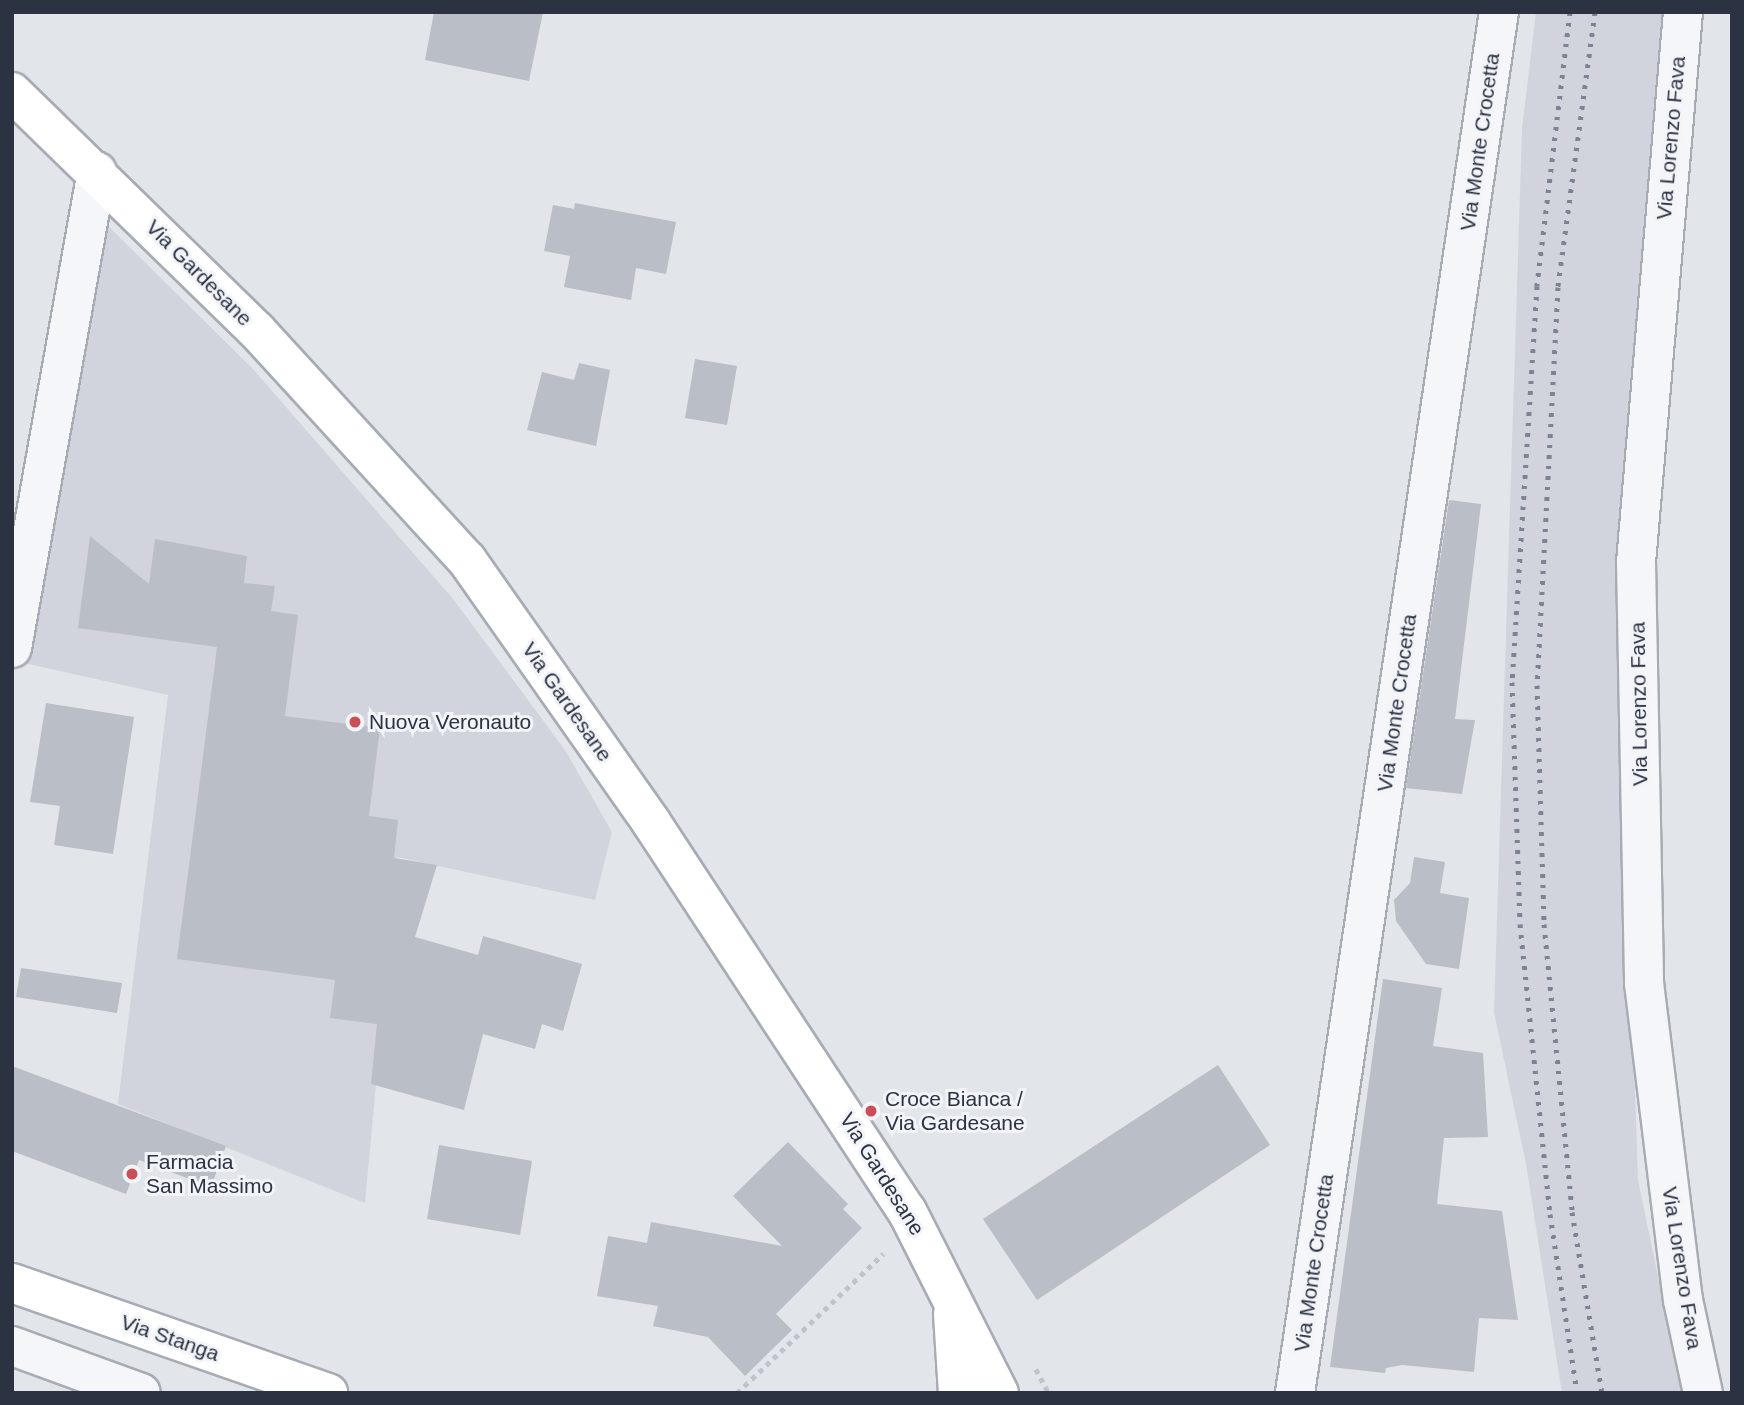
<!DOCTYPE html>
<html>
<head>
<meta charset="utf-8">
<style>
	body { margin:0 }
	#map { position:relative; width:1744px; height:1405px; overflow:hidden; background:#e2e5ea; font-family:Arial,sans-serif }
	div>[style] { position:absolute }
	.built>* { inset:0; background:#d1d4dc }
	.building>* { inset:0; background:#babec7 }
	.path>* { height:4.5px; margin-top:-2.25px; transform-origin:0; background:repeating-linear-gradient(90deg,#c0c3c9 0 5px,transparent 0 10px) }
	.roads { filter:drop-shadow(2px 0 #a7acb4) drop-shadow(-2px 0 #a7acb4) drop-shadow(0 2px #a7acb4) drop-shadow(0 -2px #a7acb4) }
	.minor>* { height:38px; margin:-19px; padding:0 19px; transform-origin:19px; border-radius:19px; background:#f5f6f9 }
	.secondary>* { height:38px; margin:-19px; padding:0 19px; transform-origin:19px; border-radius:19px; background:#fff }
	.primary>* { height:38px; margin:-19px; padding:0 19px; transform-origin:19px; border-radius:19px; background:#fff }
	.rail>* { height:5px; margin-top:-2.5px; transform-origin:0; background:repeating-linear-gradient(90deg,#7c8493 0 3.5px,transparent 0 10.5px) }
	.dots>* { width:19px; height:19px; translate:-50% -50%; box-sizing:border-box; border:4px solid #f2f4f8; border-radius:50% }
	span { translate:-50% -50%; white-space:nowrap; text-align:center; line-height:1.15; -webkit-text-stroke:6px #f2f4f8; paint-order:stroke }
	.street-label { font-size:21px; color:#2b3242 }
	.poi-label { font-size:21px; color:#2b3242 }
	.left { translate:0 -50%; text-align:left }
	.frame { position:absolute; inset:0; border:14px solid #2b3242; pointer-events:none }
</style>
</head>
<body>
<div id="map">
	<div class="built">
		<div style="clip-path:polygon(1536px 12px,1667px 12px,1625px 803px,1638px 1180px,1682px 1393px,1562px 1393px,1526px 1164px,1494px 1012px,1522px 129px)"></div>
		<div style="clip-path:polygon(101px 219px,253px 369px,454px 600px,565px 750px,612px 832px,595px 900px,397px 857px,365px 1203px,118px 1104px,168px 695px,24px 663px)"></div>
	</div>
	<div class="building">
		<div style="clip-path:polygon(434px 12px,543px 12px,529px 81px,425px 60px)"></div>
		<div style="clip-path:polygon(575px 203px,676px 222px,666px 274px,636px 268px,631px 300px,564px 287px,570px 256px,544px 251px,553px 205px,574px 209px)"></div>
		<div style="clip-path:polygon(695px 359px,737px 366px,727px 425px,685px 418px)"></div>
		<div style="clip-path:polygon(579px 363px,610px 370px,596px 446px,527px 430px,542px 372px,574px 380px)"></div>
		<div style="clip-path:polygon(1449px 500px,1481px 504px,1455px 719px,1475px 720px,1462px 794px,1406px 788px)"></div>
		<div style="clip-path:polygon(90px 536px,149px 584px,155px 539px,247px 556px,244px 583px,275px 586px,271px 611px,298px 615px,285px 716px,380px 728px,369px 816px,398px 820px,394px 858px,437px 865px,415px 937px,478px 955px,483px 936px,582px 964px,563px 1031px,542px 1024px,535px 1049px,483px 1034px,464px 1110px,371px 1084px,377px 1024px,330px 1018px,335px 980px,177px 959px,217px 647px,78px 628px)"></div>
		<div style="clip-path:polygon(46px 703px,134px 717px,113px 854px,54px 845px,60px 806px,30px 802px)"></div>
		<div style="clip-path:polygon(1414px 857px,1445px 862px,1440px 893px,1469px 898px,1459px 969px,1426px 964px,1396px 921px,1394px 900px,1410px 883px)"></div>
		<div style="clip-path:polygon(21px 968px,122px 983px,117px 1013px,16px 997px)"></div>
		<div style="clip-path:polygon(1383px 979px,1442px 988px,1433px 1046px,1483px 1053px,1488px 1137px,1444px 1138px,1437px 1204px,1502px 1211px,1518px 1320px,1479px 1318px,1474px 1372px,1402px 1365px,1386px 1368px,1385px 1373px,1330px 1367px)"></div>
		<div style="clip-path:polygon(1218px 1065px,1270px 1145px,1037px 1300px,983px 1219px)"></div>
		<div style="clip-path:polygon(12px 1066px,226px 1146px,211px 1187px,139px 1160px,126px 1194px,12px 1151px)"></div>
		<div style="clip-path:polygon(788px 1142px,848px 1204px,843px 1209px,862px 1228px,776px 1314px,792px 1330px,745px 1376px,708px 1337px,653px 1326px,658px 1306px,597px 1296px,608px 1236px,647px 1243px,651px 1222px,782px 1246px,733px 1196px)"></div>
		<div style="clip-path:polygon(439px 1145px,532px 1161px,520px 1235px,427px 1219px)"></div>
	</div>
	<div class="path">
		<div style="left:1036px;top:1369px;width:27px;rotate:62deg"></div>
		<div style="left:737px;top:1393px;width:202px;rotate:-43.6deg"></div>
	</div>
	<div class="roads">
		<div class="minor">
			<div style="left:1683px;top:12px;width:552px;rotate:94.88deg"></div>
			<div style="left:1636px;top:562px;width:421px;rotate:88.9deg"></div>
			<div style="left:1644px;top:983px;width:319px;rotate:83deg"></div>
			<div style="left:1683px;top:1300px;width:95px;rotate:77.9deg"></div>
			<div style="left:12px;top:648px;width:484px;rotate:-79.9deg"></div>
			<div style="left:12px;top:1346px;width:137px;rotate:20deg"></div>
			<div style="left:1295px;top:1393px;width:1396px;rotate:-81.6deg"></div>
		</div>
		<div class="secondary">
			<div style="left:12px;top:92px;width:342px;rotate:44.3deg"></div>
			<div style="left:257px;top:331px;width:311px;rotate:47.5deg"></div>
			<div style="left:467px;top:560px;width:320px;rotate:54.9deg"></div>
			<div style="left:651px;top:822px;width:466px;rotate:56.7deg"></div>
			<div style="left:907px;top:1211px;width:204px;rotate:63.2deg"></div>
			<div style="left:953px;top:1314px;width:79px;rotate:86.4deg"></div>
		</div>
		<div class="primary">
			<div style="left:12px;top:1283px;width:335px;rotate:19.2deg"></div>
		</div>
	</div>
	<div class="rail">
		<div style="left:1570px;top:12px;width:276px;rotate:96.9deg"></div>
		<div style="left:1537px;top:286px;width:397px;rotate:93.6deg"></div>
		<div style="left:1512px;top:682px;width:242px;rotate:88.1deg"></div>
		<div style="left:1520px;top:924px;width:292px;rotate:84.1deg"></div>
		<div style="left:1550px;top:1214px;width:181px;rotate:81.4deg"></div>
		<div style="left:1595px;top:12px;width:277px;rotate:97.7deg"></div>
		<div style="left:1558px;top:287px;width:399px;rotate:93deg"></div>
		<div style="left:1537px;top:685px;width:239px;rotate:88.3deg"></div>
		<div style="left:1544px;top:924px;width:289px;rotate:84.4deg"></div>
		<div style="left:1572px;top:1212px;width:183px;rotate:80.6deg"></div>
	</div>
	<div class="dots">
		<div style="left:355px;top:722px;background:#c94e58"></div>
		<div style="left:871px;top:1111px;background:#c94e58"></div>
		<div style="left:132px;top:1174px;background:#c94e58"></div>
	</div>
	<div class="street-label">
		<span style="left:1671px;top:138px;rotate:-85deg">Via Lorenzo Fava</span>
		<span style="left:1480px;top:142px;rotate:-82deg">Via Monte Crocetta</span>
		<span style="left:199px;top:273px;rotate:45deg">Via Gardesane</span>
		<span style="left:567px;top:702px;rotate:55deg">Via Gardesane</span>
		<span style="left:1397px;top:703px;rotate:-82deg">Via Monte Crocetta</span>
		<span style="left:1639px;top:704px;rotate:-91deg">Via Lorenzo Fava</span>
		<span style="left:882px;top:1174px;rotate:58deg">Via Gardesane</span>
		<span style="left:1314px;top:1263px;rotate:-82deg">Via Monte Crocetta</span>
		<span style="left:1682px;top:1268px;rotate:81deg">Via Lorenzo Fava</span>
		<span style="left:170px;top:1338px;rotate:19deg">Via Stanga</span>
	</div>
	<div class="poi-label">
		<span class="left" style="left:369px;top:722px">Nuova Veronauto</span>
		<span class="left" style="left:885px;top:1111px">Croce Bianca /<br>Via Gardesane</span>
		<span class="left" style="left:146px;top:1174px">Farmacia<br>San Massimo</span>
	</div>
	<div class="frame"></div>
</div>
</body>
</html>
